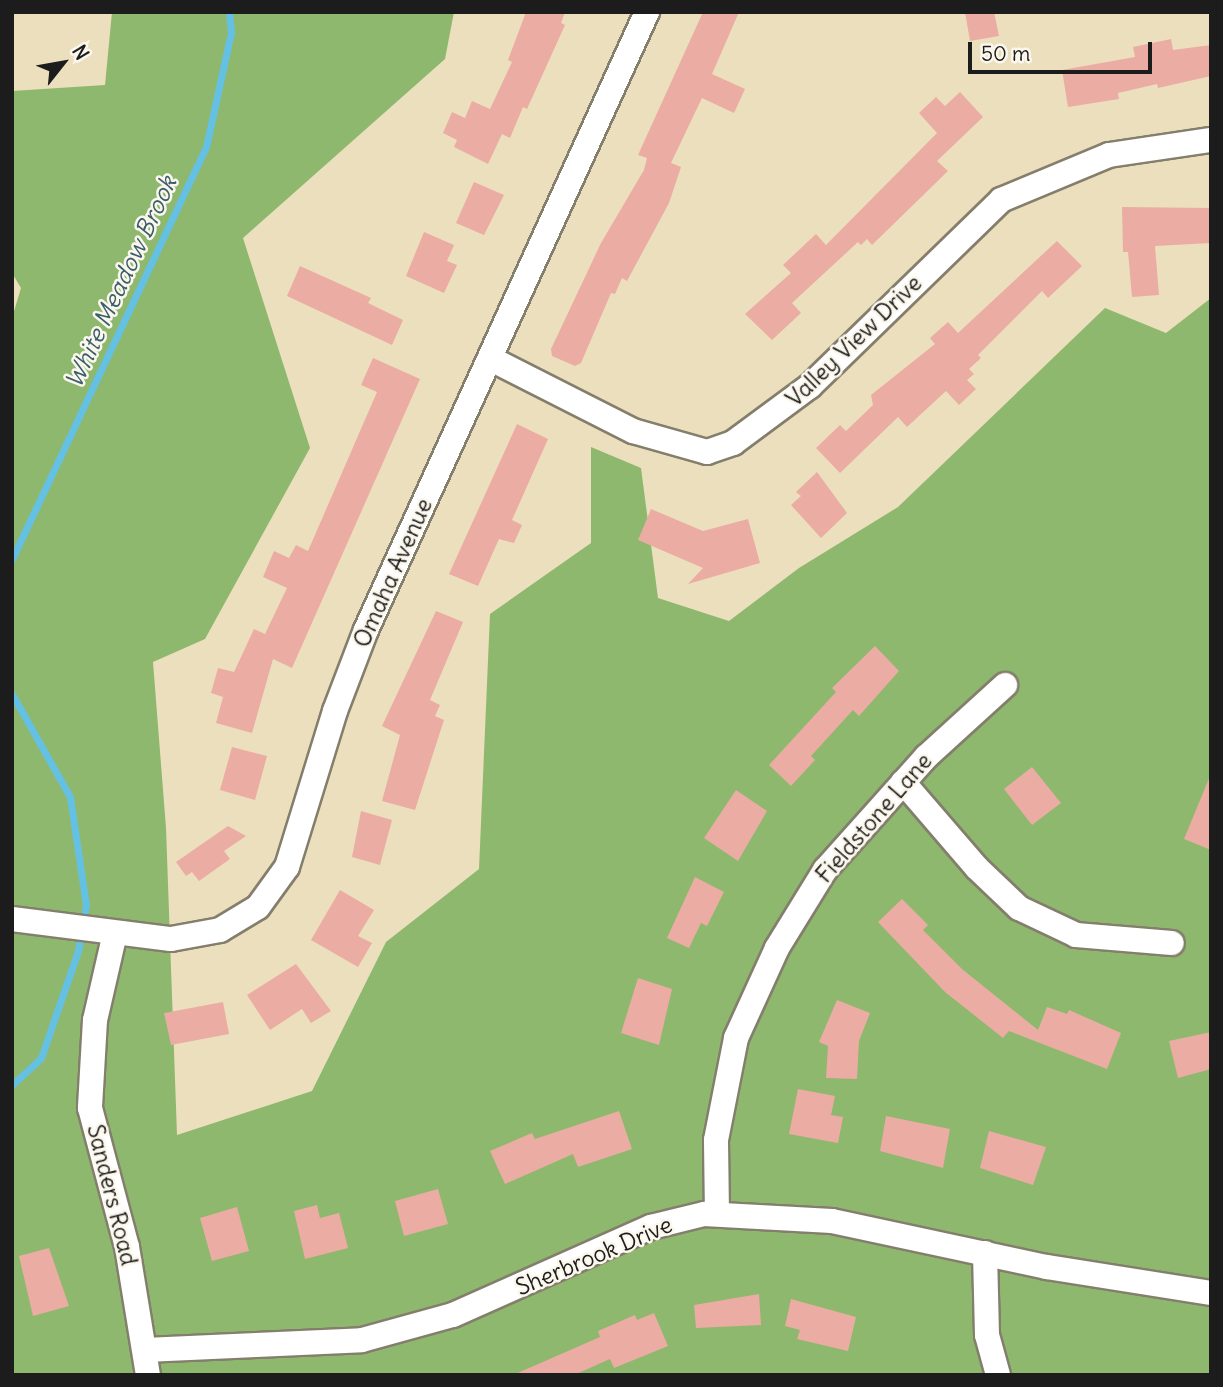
<!DOCTYPE html>
<html>
<head>
<meta charset="utf-8">
<style>
	body { margin:0 }
	#map { position:relative; width:1223px; height:1387px; overflow:hidden; background:#ecdfbd; font-family:Delius,sans-serif }
	div>[style] { position:absolute }
	.forest>* { inset:0; background:#8eb86e }
	.stream>* { height:7px; margin:-3.5px; padding:0 3.5px; transform-origin:3.5px; border-radius:3.5px; background:#65c1e3 }
	.building>* { inset:0; background:#ebaca3 }
	.roads { filter:drop-shadow(2px 0 #847e6c) drop-shadow(-2px 0 #847e6c) drop-shadow(0 2px #847e6c) drop-shadow(0 -2px #847e6c) }
	.minor>* { height:24px; margin:-12px; padding:0 12px; transform-origin:12px; border-radius:12px; background:#fff }
	span { translate:-50% -50%; white-space:nowrap; text-align:center; line-height:1.15; -webkit-text-stroke:5px #fbf7ec; paint-order:stroke }
	.street-label { font-size:23px; color:#1c1c1c }
	.water-label { font-size:24px; color:#395e6c; font-style:italic }
	.frame { position:absolute; inset:0; border:14px solid #1c1c1c; pointer-events:none }
	.north { position:absolute; left:28px; top:28px; width:70px; height:70px; -webkit-text-stroke:5px #fbf7ec; paint-order:stroke; rotate:59deg; font-size:19px; font-weight:700; line-height:28px; text-align:center; color:#1c1c1c }
	.north::after { content:''; display:block; margin:auto; width:24px; height:32px; background:#1c1c1c; clip-path:polygon(50% 0,100% 100%,50% 72%,0 100%) }
	.scale { position:absolute; left:968px; top:42px; width:184px; height:32px; box-sizing:border-box; border:4px solid #1c1c1c; border-top:0; padding-left:9px; font-size:21px; line-height:24px; white-space:nowrap; color:#1c1c1c; -webkit-text-stroke:5px #fbf7ec; paint-order:stroke }
</style>
</head>
<body>
<div id="map">
	<div class="forest">
		<div style="clip-path:polygon(112px 12px,454px 12px,445px 59px,243px 238px,310px 448px,205px 639px,153px 662px,166px 828px,177px 1135px,312px 1091px,386px 942px,479px 869px,490px 614px,591px 543px,591px 447px,641px 468px,658px 598px,729px 621px,799px 568px,898px 507px,1105px 308px,1166px 333px,1211px 298px,1211px 1375px,12px 1375px,12px 318px,21px 288px,12px 273px,12px 91px,105px 85px)"></div>
	</div>
	<div class="stream">
		<div style="left:12px;top:559px;width:455px;rotate:-64.8deg"></div>
		<div style="left:206px;top:147px;width:118px;rotate:-77.7deg"></div>
		<div style="left:231px;top:32px;width:20px;rotate:-96deg"></div>
		<div style="left:12px;top:694px;width:118px;rotate:60.6deg"></div>
		<div style="left:70px;top:797px;width:109px;rotate:81.6deg"></div>
		<div style="left:86px;top:905px;width:47px;rotate:99.9deg"></div>
		<div style="left:78px;top:951px;width:113px;rotate:109.1deg"></div>
		<div style="left:41px;top:1058px;width:40px;rotate:137deg"></div>
	</div>
	<div class="building">
		<div style="clip-path:polygon(526px 12px,565px 12px,561px 23px,565px 25px,527px 109px,523px 107px,510px 138px,502px 134px,488px 164px,454px 147px,457px 140px,443px 133px,452px 112px,465px 118px,472px 101px,490px 109px,512px 62px,508px 60px)"></div>
		<div style="clip-path:polygon(703px 12px,739px 12px,712px 74px,745px 89px,734px 113px,702px 98px,671px 163px,681px 167px,669px 203px,627px 281px,622px 278px,615px 294px,611px 293px,581px 363px,575px 366px,552px 356px,551px 349px,601px 243px,644px 170px,647px 158px,638px 155px)"></div>
		<div style="clip-path:polygon(965px 12px,994px 12px,999px 36px,970px 41px)"></div>
		<div style="clip-path:polygon(1171px 39px,1173px 50px,1211px 45px,1211px 76px,1158px 88px,1157px 84px,1118px 93px,1119px 99px,1068px 107px,1062px 70px,1135px 57px,1133px 47px)"></div>
		<div style="clip-path:polygon(960px 92px,983px 117px,937px 161px,948px 171px,872px 245px,867px 239px,861px 245px,858px 242px,792px 303px,801px 313px,772px 340px,745px 314px,791px 273px,783px 265px,816px 234px,826px 245px,937px 133px,919px 113px,936px 97px,945px 106px)"></div>
		<div style="clip-path:polygon(474px 182px,504px 195px,484px 235px,456px 223px)"></div>
		<div style="clip-path:polygon(1122px 207px,1211px 208px,1211px 243px,1155px 246px,1159px 295px,1132px 297px,1128px 252px,1123px 252px)"></div>
		<div style="clip-path:polygon(424px 232px,454px 245px,447px 261px,457px 265px,444px 293px,406px 276px)"></div>
		<div style="clip-path:polygon(1057px 241px,1082px 266px,1048px 298px,1042px 291px,978px 355px,981px 358px,969px 369px,974px 374px,967px 380px,976px 389px,959px 405px,946px 391px,907px 427px,898px 417px,840px 473px,816px 448px,840px 425px,846px 431px,873px 405px,871px 395px,935px 344px,930px 338px,948px 322px,958px 333px)"></div>
		<div style="clip-path:polygon(300px 266px,371px 298px,368px 303px,403px 320px,392px 345px,287px 296px)"></div>
		<div style="clip-path:polygon(373px 358px,420px 379px,292px 668px,273px 659px,252px 733px,216px 723px,223px 697px,211px 693px,218px 668px,234px 672px,254px 629px,265px 634px,287px 588px,263px 577px,274px 551px,289px 558px,296px 545px,308px 551px,377px 392px,361px 385px)"></div>
		<div style="clip-path:polygon(517px 424px,548px 439px,512px 520px,522px 525px,514px 543px,499px 539px,478px 586px,449px 574px)"></div>
		<div style="clip-path:polygon(817px 472px,847px 513px,821px 538px,791px 505px,801px 496px,796px 492px)"></div>
		<div style="clip-path:polygon(651px 509px,703px 531px,748px 519px,760px 563px,688px 584px,703px 568px,638px 540px)"></div>
		<div style="clip-path:polygon(436px 611px,463px 622px,430px 700px,440px 705px,435px 716px,444px 720px,415px 810px,382px 801px,400px 735px,382px 726px)"></div>
		<div style="clip-path:polygon(875px 646px,899px 671px,859px 716px,853px 710px,811px 756px,815px 760px,791px 786px,769px 765px,836px 692px,832px 688px)"></div>
		<div style="clip-path:polygon(232px 747px,267px 756px,255px 800px,220px 790px)"></div>
		<div style="clip-path:polygon(1032px 767px,1061px 803px,1032px 825px,1004px 789px)"></div>
		<div style="clip-path:polygon(1210px 776px,1211px 776px,1211px 850px,1184px 839px)"></div>
		<div style="clip-path:polygon(736px 790px,767px 811px,738px 861px,704px 838px)"></div>
		<div style="clip-path:polygon(361px 811px,392px 820px,380px 865px,352px 857px)"></div>
		<div style="clip-path:polygon(228px 826px,246px 836px,224px 851px,230px 859px,199px 881px,192px 872px,186px 876px,176px 862px)"></div>
		<div style="clip-path:polygon(695px 877px,724px 892px,707px 926px,701px 923px,689px 948px,667px 938px)"></div>
		<div style="clip-path:polygon(340px 890px,374px 910px,358px 936px,372px 943px,358px 967px,311px 940px)"></div>
		<div style="clip-path:polygon(902px 899px,928px 925px,923px 930px,962px 969px,1038px 1030px,1047px 1007px,1067px 1014px,1069px 1010px,1121px 1033px,1107px 1069px,1009px 1031px,1003px 1038px,945px 992px,878px 922px)"></div>
		<div style="clip-path:polygon(296px 964px,331px 1011px,311px 1023px,302px 1009px,270px 1030px,247px 995px)"></div>
		<div style="clip-path:polygon(638px 978px,672px 989px,659px 1045px,621px 1033px)"></div>
		<div style="clip-path:polygon(837px 1000px,870px 1013px,859px 1041px,857px 1079px,826px 1078px,828px 1046px,819px 1042px)"></div>
		<div style="clip-path:polygon(223px 1002px,229px 1034px,171px 1045px,164px 1013px)"></div>
		<div style="clip-path:polygon(1211px 1032px,1211px 1069px,1178px 1078px,1169px 1041px)"></div>
		<div style="clip-path:polygon(798px 1089px,835px 1096px,831px 1115px,843px 1117px,838px 1143px,789px 1134px)"></div>
		<div style="clip-path:polygon(619px 1111px,632px 1149px,578px 1167px,573px 1154px,505px 1184px,490px 1151px,532px 1133px,535px 1139px)"></div>
		<div style="clip-path:polygon(886px 1116px,950px 1129px,943px 1168px,880px 1151px)"></div>
		<div style="clip-path:polygon(989px 1131px,1046px 1147px,1033px 1185px,980px 1168px)"></div>
		<div style="clip-path:polygon(438px 1189px,448px 1224px,404px 1236px,395px 1201px)"></div>
		<div style="clip-path:polygon(317px 1205px,320px 1218px,339px 1213px,348px 1248px,305px 1259px,294px 1211px)"></div>
		<div style="clip-path:polygon(237px 1207px,249px 1251px,212px 1261px,200px 1218px)"></div>
		<div style="clip-path:polygon(49px 1248px,69px 1306px,33px 1316px,19px 1256px)"></div>
		<div style="clip-path:polygon(759px 1294px,761px 1325px,696px 1328px,694px 1305px)"></div>
		<div style="clip-path:polygon(791px 1299px,856px 1317px,848px 1351px,797px 1339px,800px 1330px,785px 1326px)"></div>
		<div style="clip-path:polygon(654px 1313px,668px 1346px,614px 1368px,610px 1359px,574px 1375px,513px 1375px,600px 1337px,598px 1331px,635px 1315px,637px 1320px)"></div>
	</div>
	<div class="roads">
		<div class="minor">
			<div style="left:489px;top:362px;width:8px"></div>
			<div style="left:497px;top:362px;width:153px;rotate:26.9deg"></div>
			<div style="left:633px;top:431px;width:77px;rotate:15.8deg"></div>
			<div style="left:707px;top:452px;width:28px;rotate:-19deg"></div>
			<div style="left:733px;top:443px;width:96px;rotate:-36.5deg"></div>
			<div style="left:810px;top:386px;width:267px;rotate:-44.2deg"></div>
			<div style="left:1001px;top:200px;width:117px;rotate:-22.6deg"></div>
			<div style="left:1109px;top:155px;width:103px;rotate:-8.4deg"></div>
			<div style="left:903px;top:782px;width:113px;rotate:49.3deg"></div>
			<div style="left:977px;top:868px;width:58px;rotate:43.6deg"></div>
			<div style="left:1019px;top:908px;width:63px;rotate:25.3deg"></div>
			<div style="left:1076px;top:935px;width:96px;rotate:4.8deg"></div>
			<div style="left:12px;top:919px;width:160px;rotate:7.2deg"></div>
			<div style="left:171px;top:939px;width:50px;rotate:-10.4deg"></div>
			<div style="left:220px;top:930px;width:44px;rotate:-31.2deg"></div>
			<div style="left:258px;top:907px;width:49px;rotate:-54.1deg"></div>
			<div style="left:287px;top:867px;width:163px;rotate:-72.9deg"></div>
			<div style="left:335px;top:711px;width:87px;rotate:-69.1deg"></div>
			<div style="left:366px;top:630px;width:679px;rotate:-65.55deg"></div>
			<div style="left:115px;top:933px;width:89px;rotate:102.9deg"></div>
			<div style="left:95px;top:1020px;width:88px;rotate:93.3deg"></div>
			<div style="left:90px;top:1108px;width:144px;rotate:75.1deg"></div>
			<div style="left:127px;top:1247px;width:130px;rotate:80.7deg"></div>
			<div style="left:717px;top:1214px;width:74px;rotate:-90.8deg"></div>
			<div style="left:716px;top:1140px;width:104px;rotate:-78.9deg"></div>
			<div style="left:736px;top:1038px;width:99px;rotate:-65.5deg"></div>
			<div style="left:777px;top:948px;width:92px;rotate:-58.4deg"></div>
			<div style="left:825px;top:870px;width:152px;rotate:-48.2deg"></div>
			<div style="left:926px;top:757px;width:107px;rotate:-42.3deg"></div>
			<div style="left:985px;top:1253px;width:82px;rotate:88.6deg"></div>
			<div style="left:987px;top:1335px;width:41px;rotate:74.6deg"></div>
			<div style="left:145px;top:1350px;width:217px;rotate:-2.6deg"></div>
			<div style="left:362px;top:1340px;width:94px;rotate:-15.4deg"></div>
			<div style="left:453px;top:1315px;width:217px;rotate:-24deg"></div>
			<div style="left:651px;top:1227px;width:55px;rotate:-13.8deg"></div>
			<div style="left:704px;top:1214px;width:128px;rotate:3.1deg"></div>
			<div style="left:832px;top:1221px;width:220px;rotate:12.1deg"></div>
			<div style="left:1047px;top:1267px;width:166px;rotate:9deg"></div>
		</div>
	</div>
	<div class="street-label">
		<span style="left:854px;top:341px;rotate:-44deg">Valley View Drive</span>
		<span style="left:393px;top:573px;rotate:-66deg">Omaha Avenue</span>
		<span style="left:874px;top:818px;rotate:-49deg">Fieldstone Lane</span>
		<span style="left:112px;top:1195px;rotate:76deg">Sanders Road</span>
		<span style="left:594px;top:1256px;rotate:-23deg">Sherbrook Drive</span>
	</div>
	<div class="water-label">
		<span style="left:121px;top:282px;rotate:-65deg">White Meadow Brook</span>
	</div>
	<div class="frame"></div>
	<div class="north">N</div>
	<div class="scale">50 m</div>
</div>
</body>
</html>
